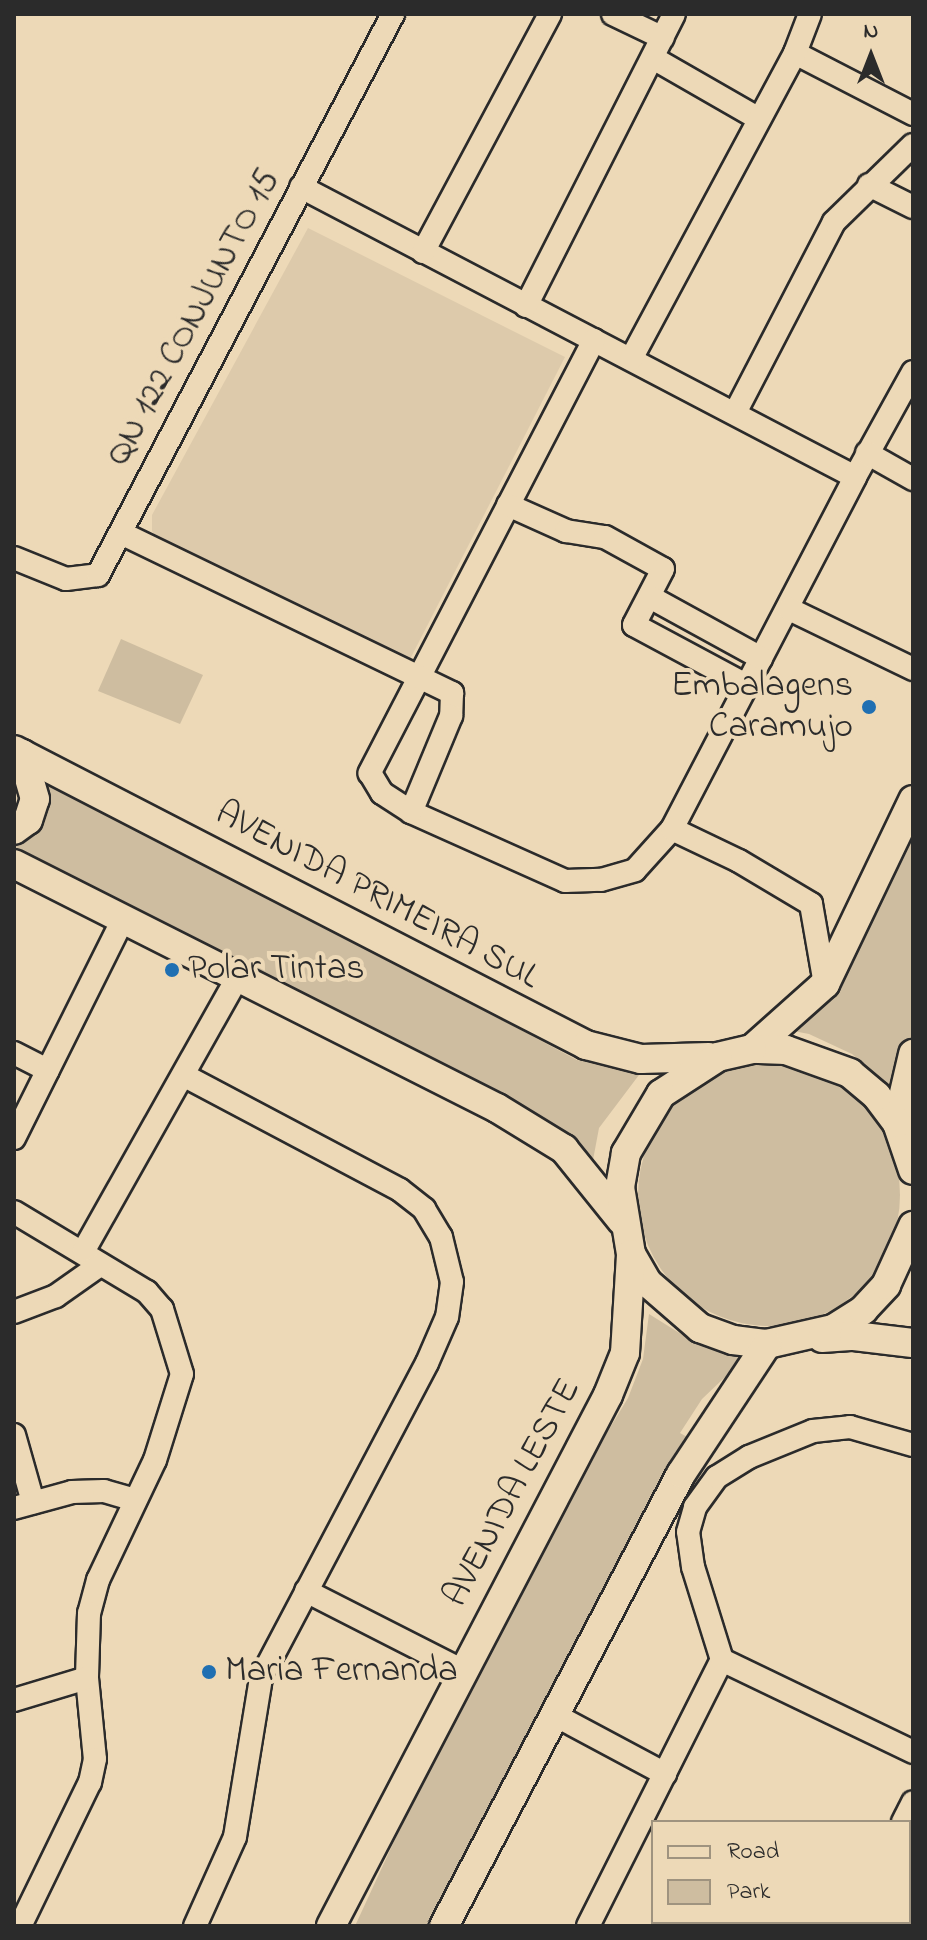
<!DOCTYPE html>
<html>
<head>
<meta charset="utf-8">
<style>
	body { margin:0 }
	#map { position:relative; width:927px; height:1940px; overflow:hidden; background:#edd9b7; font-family:"Indie Flower",sans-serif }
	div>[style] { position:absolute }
	.built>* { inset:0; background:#ddcaab }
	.green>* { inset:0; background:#cebda0 }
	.round { border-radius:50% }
	.roads { filter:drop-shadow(2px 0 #2b2b2b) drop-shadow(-2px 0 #2b2b2b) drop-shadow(0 2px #2b2b2b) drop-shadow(0 -2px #2b2b2b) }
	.minor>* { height:22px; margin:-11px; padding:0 11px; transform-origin:11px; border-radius:11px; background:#edd9b7 }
	.major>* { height:28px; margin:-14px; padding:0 14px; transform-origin:14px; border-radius:14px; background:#edd9b7 }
	.dots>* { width:22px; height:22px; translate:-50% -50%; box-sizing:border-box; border:4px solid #edd9b7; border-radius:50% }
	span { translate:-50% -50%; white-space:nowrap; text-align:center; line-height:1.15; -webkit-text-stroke:8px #edd9b7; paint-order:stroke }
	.street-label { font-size:36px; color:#2b2b2b }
	.poi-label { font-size:36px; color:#2b2b2b }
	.right { translate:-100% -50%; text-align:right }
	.left { translate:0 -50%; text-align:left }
	.frame { position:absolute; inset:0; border:16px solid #2b2b2b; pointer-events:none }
	.legend { position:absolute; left:651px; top:1820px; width:260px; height:104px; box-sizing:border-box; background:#edd9b7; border:2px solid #9f937f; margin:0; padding:10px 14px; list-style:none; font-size:24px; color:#2b2b2b }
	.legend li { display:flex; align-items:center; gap:16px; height:40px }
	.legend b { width:40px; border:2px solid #9f937f }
	.north { position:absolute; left:831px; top:16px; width:80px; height:80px; -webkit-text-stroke:6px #edd9b7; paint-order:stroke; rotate:0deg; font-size:22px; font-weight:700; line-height:32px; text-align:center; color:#2b2b2b }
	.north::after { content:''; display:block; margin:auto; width:28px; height:36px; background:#2b2b2b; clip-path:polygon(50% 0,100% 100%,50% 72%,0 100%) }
</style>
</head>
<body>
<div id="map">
	<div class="built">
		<div style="clip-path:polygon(308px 228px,565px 357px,406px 667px,158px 540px,152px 531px,152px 515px)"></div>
	</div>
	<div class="green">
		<div style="clip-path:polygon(121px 639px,203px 675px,180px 724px,98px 691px)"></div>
		<div style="clip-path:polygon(42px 776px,577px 1060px,642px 1071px,599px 1128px,593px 1160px,565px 1135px,14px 853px,14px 841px)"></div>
		<div style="clip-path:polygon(913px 795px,913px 1076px,911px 1122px,889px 1086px,852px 1054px,809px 1034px,783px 1029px,805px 1001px)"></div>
		<div class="round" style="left:638px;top:1064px;width:262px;height:262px"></div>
		<div style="clip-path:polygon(649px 1314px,689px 1339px,744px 1359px,702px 1399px,680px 1433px,689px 1438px,430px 1926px,355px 1926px,421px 1783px,574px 1487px,628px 1398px,643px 1359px)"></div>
	</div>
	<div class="roads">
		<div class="minor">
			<div style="left:613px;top:14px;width:55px;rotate:25.6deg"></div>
			<div style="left:795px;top:53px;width:133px;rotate:27.3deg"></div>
			<div style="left:653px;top:58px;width:122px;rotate:29.9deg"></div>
			<div style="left:869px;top:185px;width:49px;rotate:26.6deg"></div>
			<div style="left:301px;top:187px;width:625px;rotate:27.63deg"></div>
			<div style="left:855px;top:477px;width:120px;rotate:-61.1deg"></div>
			<div style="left:423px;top:252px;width:270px;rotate:-61.9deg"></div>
			<div style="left:526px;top:306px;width:327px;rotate:-63.1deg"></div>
			<div style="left:594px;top:340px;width:488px;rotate:117.4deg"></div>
			<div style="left:370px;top:773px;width:23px;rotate:59deg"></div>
			<div style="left:382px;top:793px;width:35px;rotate:33deg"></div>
			<div style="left:411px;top:812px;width:169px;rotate:24.1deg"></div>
			<div style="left:565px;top:881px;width:36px;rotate:-2deg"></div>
			<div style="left:601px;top:880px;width:35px;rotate:-16deg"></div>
			<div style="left:635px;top:870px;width:55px;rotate:-47.9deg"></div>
			<div style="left:672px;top:829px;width:397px;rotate:-62.5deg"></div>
			<div style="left:631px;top:359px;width:347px;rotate:-61.8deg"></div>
			<div style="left:795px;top:53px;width:42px;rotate:-69deg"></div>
			<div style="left:735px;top:413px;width:215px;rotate:-62.6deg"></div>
			<div style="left:834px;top:222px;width:110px;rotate:-44.3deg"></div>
			<div style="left:867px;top:453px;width:53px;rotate:29.5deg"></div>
			<div style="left:508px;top:505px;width:64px;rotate:24.1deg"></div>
			<div style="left:566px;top:531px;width:39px;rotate:9deg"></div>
			<div style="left:605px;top:537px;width:66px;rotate:28.9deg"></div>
			<div style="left:663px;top:569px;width:63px;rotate:117.4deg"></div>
			<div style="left:634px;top:625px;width:129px;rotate:28.2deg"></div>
			<div style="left:121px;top:533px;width:368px;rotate:25.8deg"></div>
			<div style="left:452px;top:693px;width:23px;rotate:92deg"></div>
			<div style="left:451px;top:716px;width:104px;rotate:112.6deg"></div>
			<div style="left:14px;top:558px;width:56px;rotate:22deg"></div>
			<div style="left:66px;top:579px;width:32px;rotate:-7deg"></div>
			<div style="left:98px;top:575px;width:634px;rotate:-62.26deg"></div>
			<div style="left:650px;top:597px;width:127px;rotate:28.8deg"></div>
			<div style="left:789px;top:609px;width:138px;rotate:25.8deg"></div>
			<div style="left:672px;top:829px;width:74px;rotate:25.5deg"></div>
			<div style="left:739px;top:861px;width:84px;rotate:30.8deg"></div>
			<div style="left:811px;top:904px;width:81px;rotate:80.1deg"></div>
			<div style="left:14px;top:1053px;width:38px;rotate:27deg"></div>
			<div style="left:185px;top:1076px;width:243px;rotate:27.9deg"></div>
			<div style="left:400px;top:1190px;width:31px;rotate:38deg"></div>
			<div style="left:424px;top:1209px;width:33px;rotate:59deg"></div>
			<div style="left:441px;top:1237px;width:46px;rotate:76.3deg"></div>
			<div style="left:452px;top:1282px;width:35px;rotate:98deg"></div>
			<div style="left:447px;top:1317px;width:50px;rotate:113.5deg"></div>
			<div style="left:427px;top:1363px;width:356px;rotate:117.8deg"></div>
			<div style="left:261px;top:1678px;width:161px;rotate:99.3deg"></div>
			<div style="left:235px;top:1837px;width:98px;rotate:114.2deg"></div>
			<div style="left:14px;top:1138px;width:242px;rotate:-63.5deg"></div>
			<div style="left:14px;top:1212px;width:155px;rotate:31deg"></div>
			<div style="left:147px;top:1292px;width:23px;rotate:49deg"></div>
			<div style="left:162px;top:1309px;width:68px;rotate:72.9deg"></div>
			<div style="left:182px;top:1374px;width:90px;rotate:107.4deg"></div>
			<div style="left:155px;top:1460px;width:133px;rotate:115.4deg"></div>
			<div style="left:98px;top:1580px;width:34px;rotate:105deg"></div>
			<div style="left:89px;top:1613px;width:65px;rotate:91.8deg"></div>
			<div style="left:87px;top:1678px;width:81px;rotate:84.4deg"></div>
			<div style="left:95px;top:1759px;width:24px;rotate:102deg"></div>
			<div style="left:90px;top:1782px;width:160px;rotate:115.9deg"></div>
			<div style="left:84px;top:1250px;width:312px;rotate:-60.6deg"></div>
			<div style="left:14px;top:1312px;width:45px;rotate:-20.9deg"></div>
			<div style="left:56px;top:1296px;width:54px;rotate:-35.2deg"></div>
			<div style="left:14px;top:1435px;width:70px;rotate:74.2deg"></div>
			<div style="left:14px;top:1508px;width:60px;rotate:-15.4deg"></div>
			<div style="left:72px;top:1492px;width:32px;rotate:-2deg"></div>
			<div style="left:104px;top:1491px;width:32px;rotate:16deg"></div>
			<div style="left:306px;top:1591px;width:176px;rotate:27deg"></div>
			<div style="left:722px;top:1660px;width:212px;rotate:25.7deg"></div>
			<div style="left:14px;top:1700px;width:76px;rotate:-16.8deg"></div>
			<div style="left:555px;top:1715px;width:125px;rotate:28.2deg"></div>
			<div style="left:903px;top:1822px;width:22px;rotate:-63deg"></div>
			<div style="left:588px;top:1926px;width:298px;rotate:-63.3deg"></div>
			<div style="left:722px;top:1660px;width:97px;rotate:-107.3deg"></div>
			<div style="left:693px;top:1567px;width:35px;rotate:-98deg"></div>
			<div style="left:688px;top:1532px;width:26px;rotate:-74deg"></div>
			<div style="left:695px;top:1507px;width:37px;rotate:-54deg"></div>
			<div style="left:717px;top:1477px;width:38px;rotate:-32deg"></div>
			<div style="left:749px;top:1457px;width:69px;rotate:-22.1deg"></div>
			<div style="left:813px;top:1431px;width:37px;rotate:-6deg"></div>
			<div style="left:850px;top:1427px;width:66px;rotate:15.9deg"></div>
			<div style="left:852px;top:1926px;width:4px;rotate:-63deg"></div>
		</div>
		<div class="major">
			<div style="left:14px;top:750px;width:644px;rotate:27.28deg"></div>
			<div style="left:586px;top:1045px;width:57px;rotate:14.3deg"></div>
			<div style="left:641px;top:1059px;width:68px;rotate:-1.7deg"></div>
			<div style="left:14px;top:830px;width:17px;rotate:-36deg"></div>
			<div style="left:28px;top:820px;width:22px;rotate:-72deg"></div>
			<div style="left:35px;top:799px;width:47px;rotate:-106.1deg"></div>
			<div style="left:14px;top:864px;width:541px;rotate:26.8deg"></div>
			<div style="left:497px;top:1108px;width:79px;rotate:31.5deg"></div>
			<div style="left:564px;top:1149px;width:92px;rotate:51.1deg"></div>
			<div style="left:752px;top:1049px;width:98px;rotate:-41.7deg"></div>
			<div style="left:825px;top:984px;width:204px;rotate:-64.4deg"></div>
			<div style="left:897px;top:1123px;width:71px;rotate:-76.9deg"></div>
			<div style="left:913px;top:1170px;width:50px;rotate:-108.8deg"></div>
			<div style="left:897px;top:1123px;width:34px;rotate:-127deg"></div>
			<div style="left:877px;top:1096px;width:35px;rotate:-140deg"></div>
			<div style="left:850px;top:1073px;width:68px;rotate:-160.2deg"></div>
			<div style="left:786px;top:1050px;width:34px;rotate:-178deg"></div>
			<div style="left:752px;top:1049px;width:35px;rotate:167deg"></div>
			<div style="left:718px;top:1057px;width:68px;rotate:147deg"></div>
			<div style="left:661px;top:1094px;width:69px;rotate:120.7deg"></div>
			<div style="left:626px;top:1153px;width:35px;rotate:100deg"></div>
			<div style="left:620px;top:1187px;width:68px;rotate:80.7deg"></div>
			<div style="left:631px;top:1254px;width:34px;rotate:60deg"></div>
			<div style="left:648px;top:1283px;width:69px;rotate:40.9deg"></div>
			<div style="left:700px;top:1328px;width:35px;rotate:20deg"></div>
			<div style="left:733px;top:1340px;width:34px;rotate:7deg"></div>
			<div style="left:767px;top:1344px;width:68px;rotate:-12.8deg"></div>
			<div style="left:833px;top:1329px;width:36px;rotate:-32deg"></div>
			<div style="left:863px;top:1310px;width:34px;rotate:-47deg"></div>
			<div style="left:886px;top:1285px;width:65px;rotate:-65.4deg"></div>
			<div style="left:822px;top:1338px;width:32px;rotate:-4deg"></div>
			<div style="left:854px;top:1336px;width:59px;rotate:6.8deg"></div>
			<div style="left:331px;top:1926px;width:599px;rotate:-62.45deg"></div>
			<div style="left:608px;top:1395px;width:45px;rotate:-68deg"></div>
			<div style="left:625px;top:1353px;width:99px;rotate:-86.5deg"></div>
			<div style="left:444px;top:1926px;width:510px;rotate:-62.33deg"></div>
			<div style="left:681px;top:1474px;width:156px;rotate:-56.5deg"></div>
		</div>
	</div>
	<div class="dots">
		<div style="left:869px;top:707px;background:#1f6fb2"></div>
		<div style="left:172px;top:970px;background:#1f6fb2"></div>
		<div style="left:209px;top:1672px;background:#1f6fb2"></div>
	</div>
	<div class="street-label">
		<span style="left:194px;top:318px;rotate:-62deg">QN 122 CONJUNTO 15</span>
		<span style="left:377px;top:896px;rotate:28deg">AVENIDA PRIMEIRA SUL</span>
		<span style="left:513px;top:1493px;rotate:-62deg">AVENIDA LESTE</span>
	</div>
	<div class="poi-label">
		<span class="right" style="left:853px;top:707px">Embalagens<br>Caramujo</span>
		<span class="left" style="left:188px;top:970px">Polar Tintas</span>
		<span class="left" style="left:225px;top:1672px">Maria Fernanda</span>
	</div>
	<div class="frame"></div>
	<ul class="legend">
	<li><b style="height:10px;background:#edd9b7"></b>Road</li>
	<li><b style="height:22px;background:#cebda0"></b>Park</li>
	</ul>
	<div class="north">N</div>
</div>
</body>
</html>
